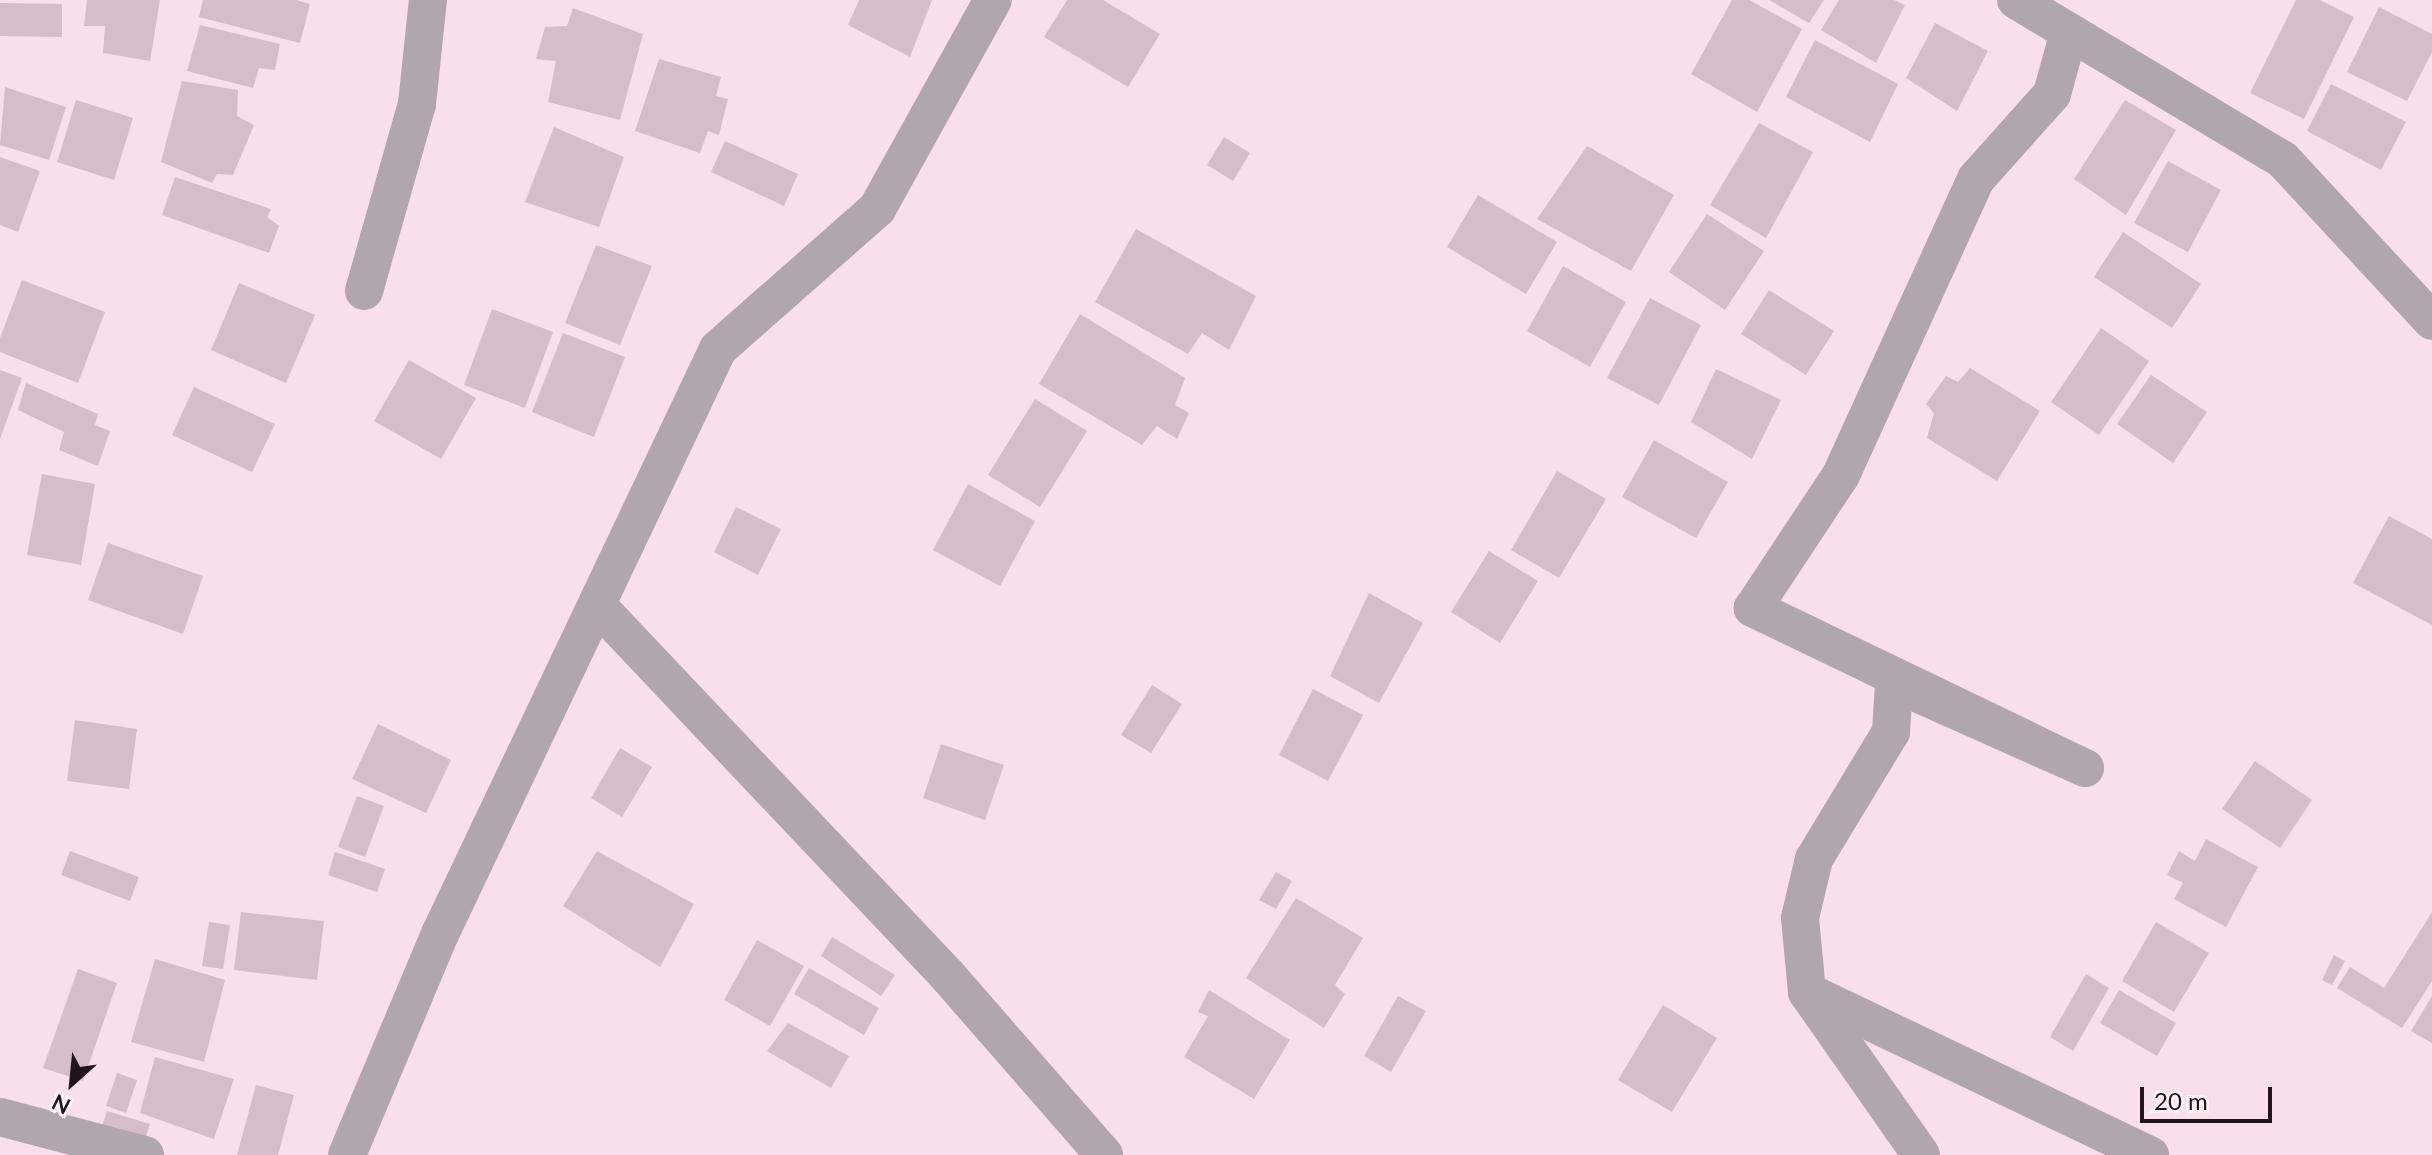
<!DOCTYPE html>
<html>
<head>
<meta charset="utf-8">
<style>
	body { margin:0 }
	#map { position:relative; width:2432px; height:1155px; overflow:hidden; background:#f8dfea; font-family:Lato,sans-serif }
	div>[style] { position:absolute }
	.building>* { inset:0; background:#d6bec9 }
	.street>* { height:38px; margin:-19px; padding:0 19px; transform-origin:19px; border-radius:19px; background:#b1a6ab }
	span { translate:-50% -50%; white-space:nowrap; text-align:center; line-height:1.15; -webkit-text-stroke:6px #fff0f6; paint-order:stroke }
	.north { position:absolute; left:32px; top:1043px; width:80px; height:80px; -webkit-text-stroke:6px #fff0f6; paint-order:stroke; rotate:207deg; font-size:22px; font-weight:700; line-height:32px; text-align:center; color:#1e161a }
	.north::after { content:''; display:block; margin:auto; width:28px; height:36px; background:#1e161a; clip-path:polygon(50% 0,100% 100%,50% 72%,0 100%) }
	.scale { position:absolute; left:2140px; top:1087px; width:132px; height:36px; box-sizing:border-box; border:4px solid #1e161a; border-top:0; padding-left:10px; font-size:24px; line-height:28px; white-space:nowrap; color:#1e161a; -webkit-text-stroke:6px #fff0f6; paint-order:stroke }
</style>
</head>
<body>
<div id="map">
	<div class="building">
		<div style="clip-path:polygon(87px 0,160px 0,150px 61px,103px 53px,105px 26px,84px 26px)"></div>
		<div style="clip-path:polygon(203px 0,296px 0,310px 4px,300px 43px,199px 17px)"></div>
		<div style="clip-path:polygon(859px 0,932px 0,910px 57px,848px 25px)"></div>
		<div style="clip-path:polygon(1067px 0,1103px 0,1160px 34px,1128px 87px,1044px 37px)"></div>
		<div style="clip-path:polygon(1732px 0,1749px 0,1802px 29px,1757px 112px,1691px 74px)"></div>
		<div style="clip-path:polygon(1769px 0,1824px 0,1809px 23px)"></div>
		<div style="clip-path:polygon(1839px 0,1894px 0,1905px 5px,1876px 63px,1821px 30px)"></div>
		<div style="clip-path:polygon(2296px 0,2320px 0,2354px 17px,2304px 119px,2250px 93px)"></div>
		<div style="clip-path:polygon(0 3px,62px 4px,62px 37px,0 36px)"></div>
		<div style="clip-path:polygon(2379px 7px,2432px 34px,2432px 52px,2407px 101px,2347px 72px)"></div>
		<div style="clip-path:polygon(573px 8px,643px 34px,620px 120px,548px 102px,556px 61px,536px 59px,545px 27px,567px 26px)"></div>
		<div style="clip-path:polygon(1935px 23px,1988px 51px,1957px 111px,1906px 78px)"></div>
		<div style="clip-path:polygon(200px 25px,280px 44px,275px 70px,259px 68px,253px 88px,187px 71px)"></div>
		<div style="clip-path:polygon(1815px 40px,1898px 84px,1870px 142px,1786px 97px)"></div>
		<div style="clip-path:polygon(659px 59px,721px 77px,716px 96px,728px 99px,719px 135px,708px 131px,700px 153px,635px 131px)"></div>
		<div style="clip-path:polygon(182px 81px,238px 90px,237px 116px,254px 125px,233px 175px,217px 174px,212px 183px,161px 162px)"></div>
		<div style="clip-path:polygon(2331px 84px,2406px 122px,2381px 170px,2307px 131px)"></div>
		<div style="clip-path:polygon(5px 87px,66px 107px,49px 160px,0 145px)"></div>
		<div style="clip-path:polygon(76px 100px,133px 118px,114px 180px,57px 162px)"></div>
		<div style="clip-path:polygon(2125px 100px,2176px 130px,2126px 215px,2074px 179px)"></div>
		<div style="clip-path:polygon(1759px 123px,1813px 152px,1766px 238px,1710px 205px)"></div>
		<div style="clip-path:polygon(554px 127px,624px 157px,599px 227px,525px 202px)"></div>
		<div style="clip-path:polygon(1224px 137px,1250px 153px,1233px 181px,1207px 165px)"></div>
		<div style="clip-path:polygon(725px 141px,798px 174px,784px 206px,711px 172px)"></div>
		<div style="clip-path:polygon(1587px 146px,1674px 195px,1631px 271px,1537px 219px)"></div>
		<div style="clip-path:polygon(0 157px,40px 171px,18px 232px,0 225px)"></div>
		<div style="clip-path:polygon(2168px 161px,2221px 190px,2188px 252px,2134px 223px)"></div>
		<div style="clip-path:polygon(175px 177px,271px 209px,267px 217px,279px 226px,269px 253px,162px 215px)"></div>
		<div style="clip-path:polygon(1478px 195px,1557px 242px,1526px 294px,1447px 247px)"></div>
		<div style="clip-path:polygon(1707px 214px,1764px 251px,1725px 310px,1669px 272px)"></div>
		<div style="clip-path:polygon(1136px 229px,1256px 296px,1229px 350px,1202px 333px,1188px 354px,1095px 302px)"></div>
		<div style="clip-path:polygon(2123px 232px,2201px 284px,2172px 328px,2094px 277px)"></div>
		<div style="clip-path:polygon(596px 245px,652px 266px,620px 345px,565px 323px)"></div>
		<div style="clip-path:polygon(1563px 266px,1626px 302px,1590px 367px,1527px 331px)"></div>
		<div style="clip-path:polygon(22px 280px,105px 312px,78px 383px,0 352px,0 338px)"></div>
		<div style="clip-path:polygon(239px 283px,315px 315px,286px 383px,211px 350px)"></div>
		<div style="clip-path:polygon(1769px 290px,1834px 331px,1806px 375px,1741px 334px)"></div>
		<div style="clip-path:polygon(1650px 298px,1701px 325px,1659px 405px,1607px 378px)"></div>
		<div style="clip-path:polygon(492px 309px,553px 332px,525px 408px,464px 385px)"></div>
		<div style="clip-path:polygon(1080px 314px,1185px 378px,1175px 405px,1189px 413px,1177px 439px,1157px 426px,1142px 445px,1039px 384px)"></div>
		<div style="clip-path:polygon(2101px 328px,2149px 361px,2099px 435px,2051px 402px)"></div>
		<div style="clip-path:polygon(563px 333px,625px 357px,594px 437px,532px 412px)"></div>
		<div style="clip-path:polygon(409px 360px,476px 398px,441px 459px,374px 421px)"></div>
		<div style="clip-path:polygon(1970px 368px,2040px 411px,1997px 481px,1927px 438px,1934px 413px,1926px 404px,1946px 376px,1958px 382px)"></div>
		<div style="clip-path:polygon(1716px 369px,1781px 400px,1752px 459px,1691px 422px)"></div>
		<div style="clip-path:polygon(0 370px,22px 378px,0 439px)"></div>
		<div style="clip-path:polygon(2151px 375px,2207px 412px,2173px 463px,2117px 424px)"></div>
		<div style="clip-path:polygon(26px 383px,98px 414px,95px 425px,110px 431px,98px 466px,59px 450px,64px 432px,18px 410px)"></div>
		<div style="clip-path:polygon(194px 387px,275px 424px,252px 472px,172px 435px)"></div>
		<div style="clip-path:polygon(1035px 399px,1087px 431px,1040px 507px,988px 475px)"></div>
		<div style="clip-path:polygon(1654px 440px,1728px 482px,1696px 538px,1622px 497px)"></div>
		<div style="clip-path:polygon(1557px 471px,1606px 499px,1559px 578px,1511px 550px)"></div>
		<div style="clip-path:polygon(42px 474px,95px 484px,81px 565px,27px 555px)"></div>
		<div style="clip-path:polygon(968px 484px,1035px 521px,1000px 586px,933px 550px)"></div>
		<div style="clip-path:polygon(736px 507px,781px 529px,758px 575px,714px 552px)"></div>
		<div style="clip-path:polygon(2389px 516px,2432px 539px,2432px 625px,2353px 583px)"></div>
		<div style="clip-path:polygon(108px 543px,203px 576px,183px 634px,88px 600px)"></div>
		<div style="clip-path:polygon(1489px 551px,1538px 581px,1500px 643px,1451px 612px)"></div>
		<div style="clip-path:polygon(1369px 593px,1423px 623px,1379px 703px,1330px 676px)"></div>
		<div style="clip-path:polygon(1152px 685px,1182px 704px,1151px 753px,1121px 735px)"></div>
		<div style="clip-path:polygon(1313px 689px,1363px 715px,1328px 781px,1279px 755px)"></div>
		<div style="clip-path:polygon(75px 720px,137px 729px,129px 789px,67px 781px)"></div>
		<div style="clip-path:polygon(378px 724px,451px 760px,426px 813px,352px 779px)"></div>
		<div style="clip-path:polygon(941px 744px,1004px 765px,985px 820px,923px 798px)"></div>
		<div style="clip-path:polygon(620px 748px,652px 767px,622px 817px,591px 798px)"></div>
		<div style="clip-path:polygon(2255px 761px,2312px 800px,2280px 848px,2222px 809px)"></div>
		<div style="clip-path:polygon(357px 796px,384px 806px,365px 857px,338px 847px)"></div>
		<div style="clip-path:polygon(2206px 839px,2258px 867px,2226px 927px,2174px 899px,2183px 883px,2167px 875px,2179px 851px,2195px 861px)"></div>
		<div style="clip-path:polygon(70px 851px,139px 877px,130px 901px,61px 875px)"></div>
		<div style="clip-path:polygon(597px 851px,694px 904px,660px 967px,563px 906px)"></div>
		<div style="clip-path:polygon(335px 852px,385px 869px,377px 892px,328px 875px)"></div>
		<div style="clip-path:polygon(1276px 872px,1292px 881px,1276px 909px,1259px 900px)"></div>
		<div style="clip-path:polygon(1296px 898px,1363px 938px,1335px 985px,1345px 994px,1324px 1028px,1246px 978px)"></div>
		<div style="clip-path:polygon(241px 912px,324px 921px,317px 980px,234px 970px)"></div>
		<div style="clip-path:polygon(2432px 912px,2432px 981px,2402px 1028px,2337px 988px,2350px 967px,2384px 988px)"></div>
		<div style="clip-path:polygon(209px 922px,230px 925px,223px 969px,202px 966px)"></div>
		<div style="clip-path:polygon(2156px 922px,2209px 953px,2174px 1012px,2122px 981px)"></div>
		<div style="clip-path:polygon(832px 937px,895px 975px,881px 996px,821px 956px)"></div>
		<div style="clip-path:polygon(757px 940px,804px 966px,770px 1026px,724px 1000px)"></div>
		<div style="clip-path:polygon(2334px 955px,2345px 961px,2332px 985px,2322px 980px)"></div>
		<div style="clip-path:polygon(155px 959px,225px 980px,204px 1062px,131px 1042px)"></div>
		<div style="clip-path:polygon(809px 968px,879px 1008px,864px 1035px,794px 994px)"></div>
		<div style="clip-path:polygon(78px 969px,117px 983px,83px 1081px,43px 1068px)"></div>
		<div style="clip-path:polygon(2086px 974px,2109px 988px,2073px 1051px,2050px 1037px)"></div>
		<div style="clip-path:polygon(1209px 990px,1290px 1040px,1254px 1099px,1184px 1057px,1208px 1016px,1198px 1012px)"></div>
		<div style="clip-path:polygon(2119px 990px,2176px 1023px,2157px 1056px,2100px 1023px)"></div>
		<div style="clip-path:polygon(1398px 996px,1426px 1011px,1391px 1072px,1364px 1056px)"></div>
		<div style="clip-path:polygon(2432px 996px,2432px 1043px,2411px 1031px)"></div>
		<div style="clip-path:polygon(1663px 1005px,1717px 1038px,1672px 1112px,1618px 1080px)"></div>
		<div style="clip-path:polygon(788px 1023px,849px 1056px,831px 1088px,767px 1051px)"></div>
		<div style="clip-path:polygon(155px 1057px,234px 1079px,214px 1139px,140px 1113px)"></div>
		<div style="clip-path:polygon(117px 1073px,137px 1080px,126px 1113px,106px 1106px)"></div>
		<div style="clip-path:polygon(256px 1085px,294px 1095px,278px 1155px,237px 1155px)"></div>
		<div style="clip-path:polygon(107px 1111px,150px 1124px,144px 1143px,101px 1129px)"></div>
	</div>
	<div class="street">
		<div style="left:2016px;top:0;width:311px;rotate:30.9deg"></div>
		<div style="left:2283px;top:160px;width:219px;rotate:47.2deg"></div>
		<div style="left:364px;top:291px;width:194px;rotate:-74.2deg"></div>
		<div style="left:417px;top:104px;width:105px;rotate:-84deg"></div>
		<div style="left:597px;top:605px;width:509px;rotate:46.59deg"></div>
		<div style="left:947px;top:975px;width:239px;rotate:48.9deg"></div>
		<div style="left:1810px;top:993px;width:377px;rotate:25.5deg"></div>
		<div style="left:0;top:1117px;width:150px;rotate:14.7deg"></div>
		<div style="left:347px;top:1155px;width:240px;rotate:-67.2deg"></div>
		<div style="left:440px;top:934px;width:648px;rotate:-64.58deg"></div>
		<div style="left:718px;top:349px;width:212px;rotate:-41.4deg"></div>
		<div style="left:877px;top:209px;width:239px;rotate:-61deg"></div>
		<div style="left:1921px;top:1155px;width:199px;rotate:-125deg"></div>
		<div style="left:1807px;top:992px;width:74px;rotate:-95.4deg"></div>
		<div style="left:1800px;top:918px;width:61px;rotate:-76.7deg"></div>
		<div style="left:1814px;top:859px;width:149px;rotate:-58.8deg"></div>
		<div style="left:1891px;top:732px;width:49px;rotate:-86.5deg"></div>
		<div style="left:1894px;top:683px;width:209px;rotate:24deg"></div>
		<div style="left:2085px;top:768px;width:369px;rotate:-154.3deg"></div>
		<div style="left:1753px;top:608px;width:159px;rotate:-56.5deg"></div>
		<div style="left:1841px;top:475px;width:325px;rotate:-65.5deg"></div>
		<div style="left:1976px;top:179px;width:114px;rotate:-48.2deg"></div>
		<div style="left:2052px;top:94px;width:64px;rotate:-74.7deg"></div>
	</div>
	<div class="north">N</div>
	<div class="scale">20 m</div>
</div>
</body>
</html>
